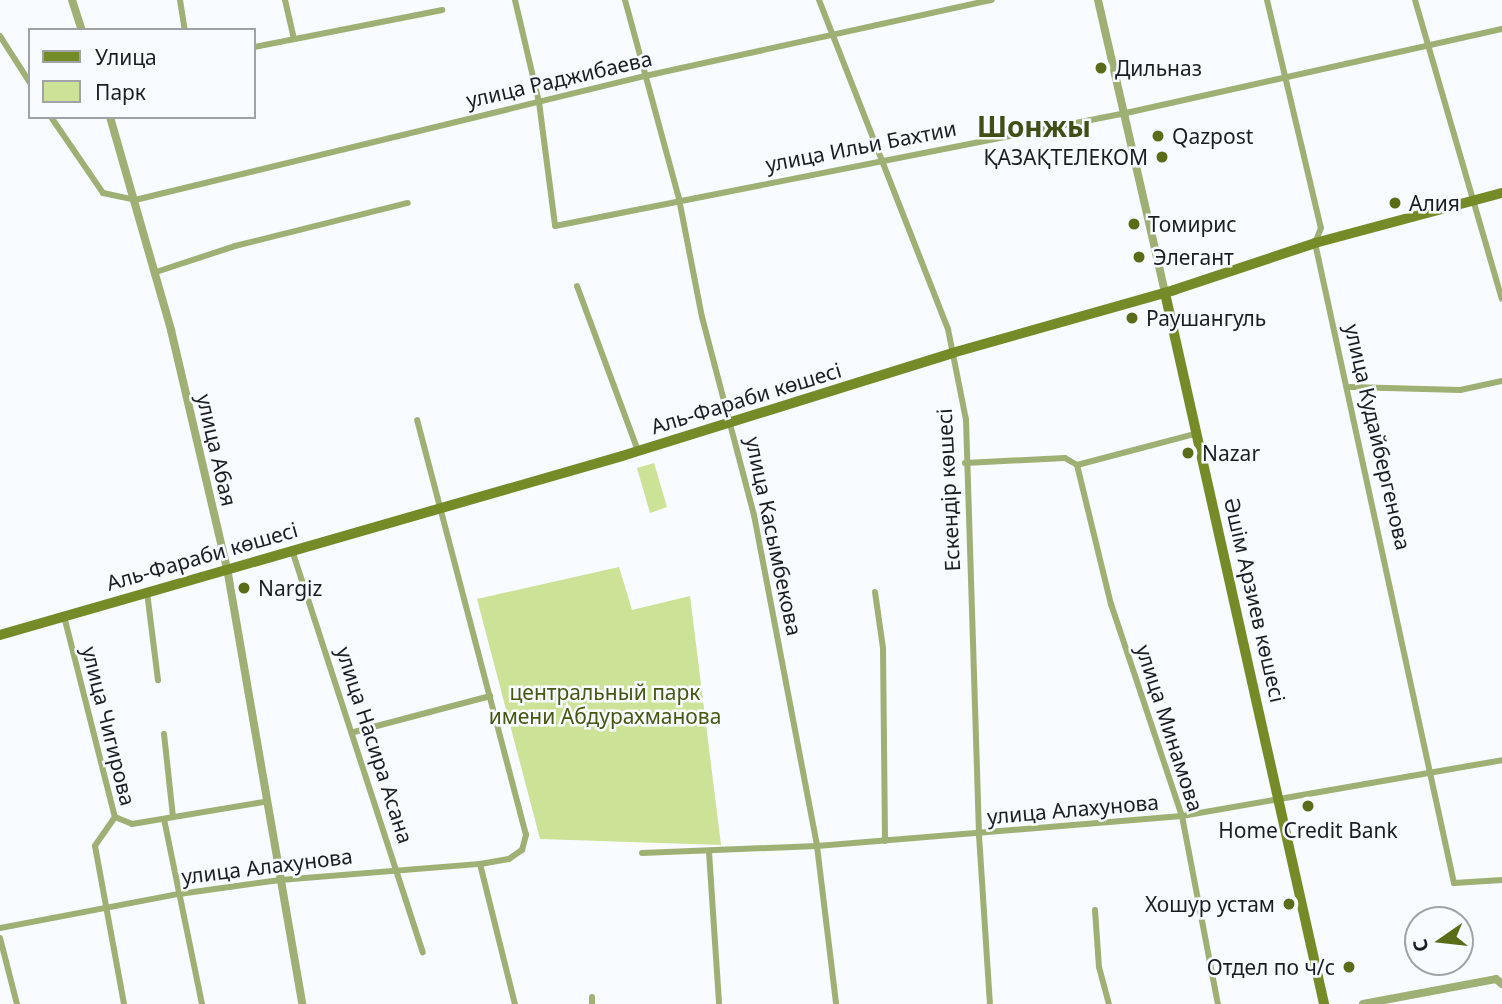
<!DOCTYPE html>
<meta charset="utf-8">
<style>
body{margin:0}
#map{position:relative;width:1502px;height:1004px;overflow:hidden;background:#f8fbff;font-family:"Noto Sans",sans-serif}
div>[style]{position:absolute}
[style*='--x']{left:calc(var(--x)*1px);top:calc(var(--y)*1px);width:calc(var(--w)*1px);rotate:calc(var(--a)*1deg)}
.green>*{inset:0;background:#cce296}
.minor>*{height:6px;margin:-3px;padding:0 3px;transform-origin:3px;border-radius:3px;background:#9fb074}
.tertiary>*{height:8px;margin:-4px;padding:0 4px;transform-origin:4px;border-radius:4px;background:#9fb074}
.secondary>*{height:10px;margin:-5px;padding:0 5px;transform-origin:5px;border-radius:5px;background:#748b27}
.dots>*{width:19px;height:19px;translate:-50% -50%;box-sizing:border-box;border:4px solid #f8fbff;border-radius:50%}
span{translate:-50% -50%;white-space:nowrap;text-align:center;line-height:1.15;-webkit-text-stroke:5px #f8fbff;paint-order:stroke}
.poi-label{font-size:21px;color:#191e25}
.left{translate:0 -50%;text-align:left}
.right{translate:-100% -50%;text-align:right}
.street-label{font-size:21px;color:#191e25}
.park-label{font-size:21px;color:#475610}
.district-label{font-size:28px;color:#414f17;font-weight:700}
.legend{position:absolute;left:28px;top:28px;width:228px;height:91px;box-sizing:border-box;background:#f8fbff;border:2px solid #9fa3a8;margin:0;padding:9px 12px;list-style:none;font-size:21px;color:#191e25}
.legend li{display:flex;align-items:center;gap:14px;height:35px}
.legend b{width:35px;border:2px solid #9fa3a8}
.north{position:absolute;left:1404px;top:906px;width:70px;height:70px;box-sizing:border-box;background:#f8fbff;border:2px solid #9fa3a8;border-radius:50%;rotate:256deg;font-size:19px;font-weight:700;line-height:28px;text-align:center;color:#191e25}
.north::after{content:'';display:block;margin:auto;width:24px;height:32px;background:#596c18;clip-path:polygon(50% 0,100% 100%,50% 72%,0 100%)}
</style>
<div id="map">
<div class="green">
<div style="clip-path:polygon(654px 463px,667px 507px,650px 513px,637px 468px)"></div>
<div style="clip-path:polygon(619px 567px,632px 610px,690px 596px,721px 845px,540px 839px,477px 599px)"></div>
</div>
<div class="minor">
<div style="--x:180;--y:0;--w:30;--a:81"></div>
<div style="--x:285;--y:0;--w:40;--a:77"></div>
<div style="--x:515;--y:0;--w:105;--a:76.8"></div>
<div style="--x:539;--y:102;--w:125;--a:82.6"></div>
<div style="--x:555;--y:226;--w:582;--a:-11.19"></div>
<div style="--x:1126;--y:113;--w:385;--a:-12.6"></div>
<div style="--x:625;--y:0;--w:206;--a:74.8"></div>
<div style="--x:679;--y:199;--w:120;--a:79"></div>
<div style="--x:702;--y:317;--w:205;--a:75.3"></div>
<div style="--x:754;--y:515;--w:337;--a:79.2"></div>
<div style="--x:817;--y:846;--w:159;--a:83.1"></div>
<div style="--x:819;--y:0;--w:353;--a:68.6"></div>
<div style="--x:948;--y:329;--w:93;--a:78.8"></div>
<div style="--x:966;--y:420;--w:415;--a:88.2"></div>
<div style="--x:979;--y:835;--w:169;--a:86.3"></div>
<div style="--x:1267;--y:0;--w:234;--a:76.7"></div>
<div style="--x:1321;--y:228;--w:16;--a:112"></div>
<div style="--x:1315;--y:243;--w:655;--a:77.75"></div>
<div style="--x:1454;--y:883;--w:48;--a:-3.6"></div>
<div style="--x:1415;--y:0;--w:311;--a:73.8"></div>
<div style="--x:0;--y:36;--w:56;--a:57.4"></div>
<div style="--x:254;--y:47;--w:192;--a:-11.1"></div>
<div style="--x:51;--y:117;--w:92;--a:55.6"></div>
<div style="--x:103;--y:193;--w:33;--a:12"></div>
<div style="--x:135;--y:200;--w:525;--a:-13.67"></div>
<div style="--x:645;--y:76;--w:355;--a:-12.4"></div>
<div style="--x:156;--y:272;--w:83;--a:-18.2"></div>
<div style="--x:235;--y:246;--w:178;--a:-14"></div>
<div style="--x:577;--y:286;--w:176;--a:69.7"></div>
<div style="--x:1350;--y:387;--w:110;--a:1.6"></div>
<div style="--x:1460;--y:390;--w:43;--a:-12.1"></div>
<div style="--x:965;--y:463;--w:100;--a:-2.9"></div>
<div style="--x:1065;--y:458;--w:14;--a:30"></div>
<div style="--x:1077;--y:465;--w:125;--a:-14.8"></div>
<div style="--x:1077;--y:465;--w:143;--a:76.3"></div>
<div style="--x:1111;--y:604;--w:224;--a:71.5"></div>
<div style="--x:1182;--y:816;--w:191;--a:79.2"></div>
<div style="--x:292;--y:550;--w:423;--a:72"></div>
<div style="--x:147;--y:592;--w:89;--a:82.9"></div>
<div style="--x:875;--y:592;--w:57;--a:81.9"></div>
<div style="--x:883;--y:648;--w:193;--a:89.4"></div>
<div style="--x:64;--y:616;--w:207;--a:75.8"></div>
<div style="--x:115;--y:817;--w:35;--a:125"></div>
<div style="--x:95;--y:846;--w:161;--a:79.6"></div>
<div style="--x:354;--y:732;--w:141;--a:-14.8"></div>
<div style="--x:164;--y:734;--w:83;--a:83.8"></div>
<div style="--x:115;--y:817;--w:18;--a:22"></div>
<div style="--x:132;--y:824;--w:134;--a:-9.5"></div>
<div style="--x:164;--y:819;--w:189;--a:78.4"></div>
<div style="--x:709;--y:852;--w:152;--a:86.2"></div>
<div style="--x:642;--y:853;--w:175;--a:-2.3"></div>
<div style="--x:817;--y:846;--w:366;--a:-4.7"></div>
<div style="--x:1182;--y:816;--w:325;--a:-9.9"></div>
<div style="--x:480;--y:864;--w:144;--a:76"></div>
<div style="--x:1095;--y:910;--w:57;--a:86"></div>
<div style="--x:1099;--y:967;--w:38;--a:75"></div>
<div style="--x:0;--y:928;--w:182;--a:-10.8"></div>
<div style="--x:179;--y:894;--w:102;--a:-7.9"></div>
<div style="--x:280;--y:880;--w:201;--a:-4.6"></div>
<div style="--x:480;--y:864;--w:29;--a:-10"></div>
<div style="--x:509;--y:859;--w:16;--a:-35"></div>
<div style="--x:522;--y:850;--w:16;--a:-75"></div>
<div style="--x:526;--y:835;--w:429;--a:-104.7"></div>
<div style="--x:0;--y:938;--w:68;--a:75.6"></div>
<div style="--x:592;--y:997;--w:7;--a:90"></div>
</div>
<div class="tertiary">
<div style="--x:72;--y:0;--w:32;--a:72"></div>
<div style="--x:1098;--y:0;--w:301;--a:77.1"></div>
<div style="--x:110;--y:117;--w:222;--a:74"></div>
<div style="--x:171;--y:330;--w:244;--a:76.8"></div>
<div style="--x:227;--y:568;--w:442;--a:80.2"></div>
<div style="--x:1363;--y:1004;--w:135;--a:-10.6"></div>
<div style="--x:1496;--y:979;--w:8;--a:40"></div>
</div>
<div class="secondary">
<div style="--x:1165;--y:293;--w:729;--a:77.39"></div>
<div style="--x:0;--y:635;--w:647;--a:-16.05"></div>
<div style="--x:622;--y:456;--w:346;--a:-17.3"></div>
<div style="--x:952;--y:353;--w:231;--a:-15.8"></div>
<div style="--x:1174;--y:290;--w:149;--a:-18.4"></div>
<div style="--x:1315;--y:243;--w:194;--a:-15"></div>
</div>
<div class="dots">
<div style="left:1101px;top:68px;background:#596c18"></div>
<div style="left:1158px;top:136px;background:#596c18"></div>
<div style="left:1162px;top:157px;background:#596c18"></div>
<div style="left:1395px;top:203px;background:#596c18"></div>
<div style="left:1134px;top:224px;background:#596c18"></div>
<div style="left:1139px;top:257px;background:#596c18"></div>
<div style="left:1132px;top:318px;background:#596c18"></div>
<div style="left:1188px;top:453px;background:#596c18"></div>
<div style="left:244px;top:588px;background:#596c18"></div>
<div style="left:1308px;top:806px;background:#596c18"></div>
<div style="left:1289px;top:904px;background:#596c18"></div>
<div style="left:1349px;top:967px;background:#596c18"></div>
</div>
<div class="poi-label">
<span class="left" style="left:1115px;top:68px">Дильназ</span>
<span class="left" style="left:1172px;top:136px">Qazpost</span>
<span class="right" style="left:1148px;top:157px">ҚАЗАҚТЕЛЕКОМ</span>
<span class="left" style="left:1409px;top:203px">Алия</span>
<span class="left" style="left:1148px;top:224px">Томирис</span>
<span class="left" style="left:1153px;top:257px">Элегант</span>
<span class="left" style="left:1146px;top:318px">Раушангуль</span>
<span class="left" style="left:1202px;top:453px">Nazar</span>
<span class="left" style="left:258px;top:588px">Nargiz</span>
<span style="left:1308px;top:830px">Home Credit Bank</span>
<span class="right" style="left:1275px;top:904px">Хошур устам</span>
<span class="right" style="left:1335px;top:967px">Отдел по ч/с</span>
</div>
<div class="street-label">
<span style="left:559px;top:79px;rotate:-13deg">улица Раджибаева</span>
<span style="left:861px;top:146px;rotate:-11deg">улица Ильи Бахтии</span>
<span style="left:746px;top:398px;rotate:-17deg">Аль-Фараби көшесі</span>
<span style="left:1378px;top:437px;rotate:77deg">улица Кудайбергенова</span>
<span style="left:217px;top:450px;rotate:77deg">улица Абая</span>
<span style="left:948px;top:490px;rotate:-93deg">Ескендір көшесі</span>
<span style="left:774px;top:536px;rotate:78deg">улица Касымбекова</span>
<span style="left:202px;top:556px;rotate:-16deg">Аль-Фараби көшесі</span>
<span style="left:1255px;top:600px;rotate:77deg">Әшім Арзиев көшесі</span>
<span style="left:109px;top:726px;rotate:76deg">улица Чигирова</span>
<span style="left:1170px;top:728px;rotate:72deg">улица Минамова</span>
<span style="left:375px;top:745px;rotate:72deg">улица Насира Асана</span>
<span style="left:1073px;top:809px;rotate:-5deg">улица Алахунова</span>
<span style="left:267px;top:866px;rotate:-7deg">улица Алахунова</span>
</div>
<div class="park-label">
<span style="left:605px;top:704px">центральный парк<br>имени Абдурахманова</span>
</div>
<div class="district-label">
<span style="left:1034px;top:126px">Шонжы</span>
</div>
<ul class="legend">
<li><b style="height:9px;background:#748b27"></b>Улица</li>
<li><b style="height:19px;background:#cce296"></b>Парк</li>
</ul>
<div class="north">С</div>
</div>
